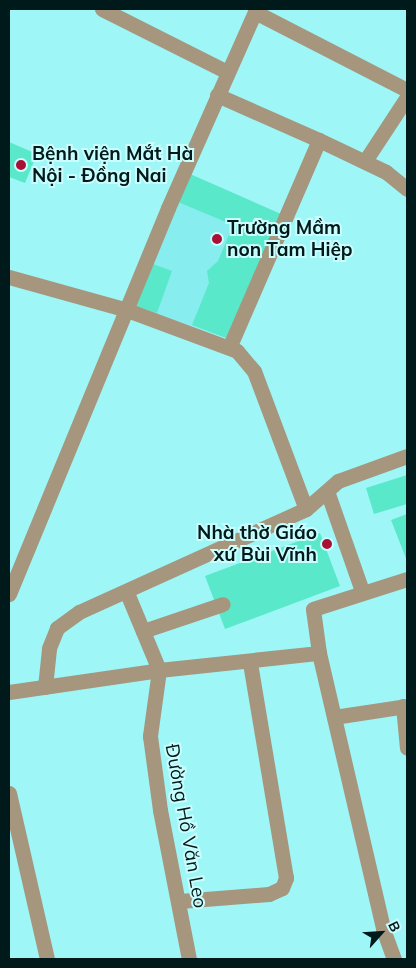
<!DOCTYPE html>
<meta charset="utf-8">
<style>
body{margin:0}
#map{position:relative;width:416px;height:968px;overflow:hidden;background:#9ef6f7;font-family:Mulish,sans-serif}
div>[style]{position:absolute}
[style*='--x']{left:calc(var(--x)*1px);top:calc(var(--y)*1px);width:calc(var(--w)*1px);rotate:calc(var(--a)*1deg)}
.built>*{inset:0;background:#87edee}
.building>*{inset:0;background:#59e9ca}
.minor>*{height:15px;margin:-7.5px;padding:0 7.5px;transform-origin:7.5px;border-radius:7.5px;background:#a6967e}
.dots>*{width:14px;height:14px;translate:-50% -50%;box-sizing:border-box;border:2px solid #cafdfd;border-radius:50%}
span{translate:-50% -50%;white-space:nowrap;text-align:center;line-height:1.15;-webkit-text-stroke:4px #cafdfd;paint-order:stroke}
.poi-label{font-size:19px;color:#001a1b;font-weight:700}
.left{translate:0 -50%;text-align:left}
.right{translate:-100% -50%;text-align:right}
.street-label{font-size:19px;color:#001a1b}
.frame{position:absolute;inset:0;border:10px solid #001a1b;pointer-events:none}
.north{position:absolute;left:356px;top:908px;width:50px;height:50px;-webkit-text-stroke:4px #cafdfd;paint-order:stroke;rotate:64deg;font-size:14px;font-weight:700;line-height:20px;text-align:center;color:#001a1b}
.north::after{content:'';display:block;margin:auto;width:18px;height:22px;background:#001a1b;clip-path:polygon(50% 0,100% 100%,50% 72%,0 100%)}
</style>
<div id="map">
<div class="built">
<div style="clip-path:polygon(190px 174px,281px 214px,226px 338px,136px 306px)"></div>
</div>
<div class="building">
<div style="clip-path:polygon(9px 142px,37px 154px,25px 183px,9px 177px)"></div>
<div style="clip-path:polygon(190px 174px,281px 214px,226px 338px,192px 325px,209px 283px,207px 271px,218px 261px,233px 225px,178px 202px)"></div>
<div style="clip-path:polygon(153px 264px,172px 271px,157px 313px,136px 306px)"></div>
<div style="clip-path:polygon(407px 475px,407px 504px,374px 514px,366px 488px)"></div>
<div style="clip-path:polygon(407px 514px,407px 561px,391px 520px)"></div>
<div style="clip-path:polygon(320px 533px,340px 586px,225px 629px,205px 576px)"></div>
</div>
<div class="minor">
<div style="--x:102;--y:9;--w:140;--a:26.7"></div>
<div style="--x:255;--y:12;--w:171;--a:27.2"></div>
<div style="--x:217;--y:95;--w:111;--a:23.8"></div>
<div style="--x:319;--y:140;--w:224;--a:113.4"></div>
<div style="--x:319;--y:140;--w:74;--a:25.5"></div>
<div style="--x:386;--y:172;--w:27;--a:39"></div>
<div style="--x:365;--y:161;--w:77;--a:-56.7"></div>
<div style="--x:9;--y:277;--w:123;--a:15.6"></div>
<div style="--x:127;--y:310;--w:117;--a:20.4"></div>
<div style="--x:237;--y:351;--w:26;--a:50"></div>
<div style="--x:254;--y:371;--w:147;--a:69.4"></div>
<div style="--x:327;--y:491;--w:106;--a:70.7"></div>
<div style="--x:127;--y:593;--w:83;--a:67.4"></div>
<div style="--x:9;--y:594;--w:417;--a:-67.6"></div>
<div style="--x:168;--y:208;--w:218;--a:-66.1"></div>
<div style="--x:143;--y:631;--w:84;--a:-18.6"></div>
<div style="--x:319;--y:653;--w:283;--a:76.9"></div>
<div style="--x:383;--y:929;--w:32;--a:70"></div>
<div style="--x:159;--y:670;--w:67;--a:97.8"></div>
<div style="--x:150;--y:736;--w:75;--a:82.3"></div>
<div style="--x:160;--y:810;--w:152;--a:79"></div>
<div style="--x:45;--y:687;--w:39;--a:-84"></div>
<div style="--x:49;--y:648;--w:22;--a:-68"></div>
<div style="--x:57;--y:628;--w:27;--a:-36"></div>
<div style="--x:79;--y:612;--w:249;--a:-24.4"></div>
<div style="--x:306;--y:509;--w:43;--a:-41.2"></div>
<div style="--x:338;--y:481;--w:73;--a:-19.9"></div>
<div style="--x:9;--y:692;--w:152;--a:-8.3"></div>
<div style="--x:159;--y:670;--w:161;--a:-6.1"></div>
<div style="--x:319;--y:653;--w:44;--a:-97.8"></div>
<div style="--x:313;--y:609;--w:99;--a:-17.7"></div>
<div style="--x:403;--y:706;--w:42;--a:84.6"></div>
<div style="--x:334;--y:717;--w:74;--a:-8.6"></div>
<div style="--x:9;--y:793;--w:170;--a:77.1"></div>
<div style="--x:180;--y:901;--w:89;--a:-4.5"></div>
<div style="--x:269;--y:894;--w:14;--a:-25"></div>
<div style="--x:282;--y:888;--w:11;--a:-68"></div>
<div style="--x:286;--y:878;--w:219;--a:-99.5"></div>
</div>
<div class="dots">
<div style="left:21px;top:165px;background:#a81036"></div>
<div style="left:217px;top:239px;background:#a81036"></div>
<div style="left:327px;top:544px;background:#a81036"></div>
</div>
<div class="poi-label">
<span class="left" style="left:32px;top:165px">Bệnh viện Mắt Hà<br>Nội - Đồng Nai</span>
<span class="left" style="left:227px;top:239px">Trường Mầm<br>non Tam Hiệp</span>
<span class="right" style="left:317px;top:544px">Nhà thờ Giáo<br>xứ Bùi Vĩnh</span>
</div>
<div class="street-label">
<span style="left:186px;top:826px;rotate:80deg">Đường Hồ Văn Leo</span>
</div>
<div class="frame"></div>
<div class="north">B</div>
</div>
